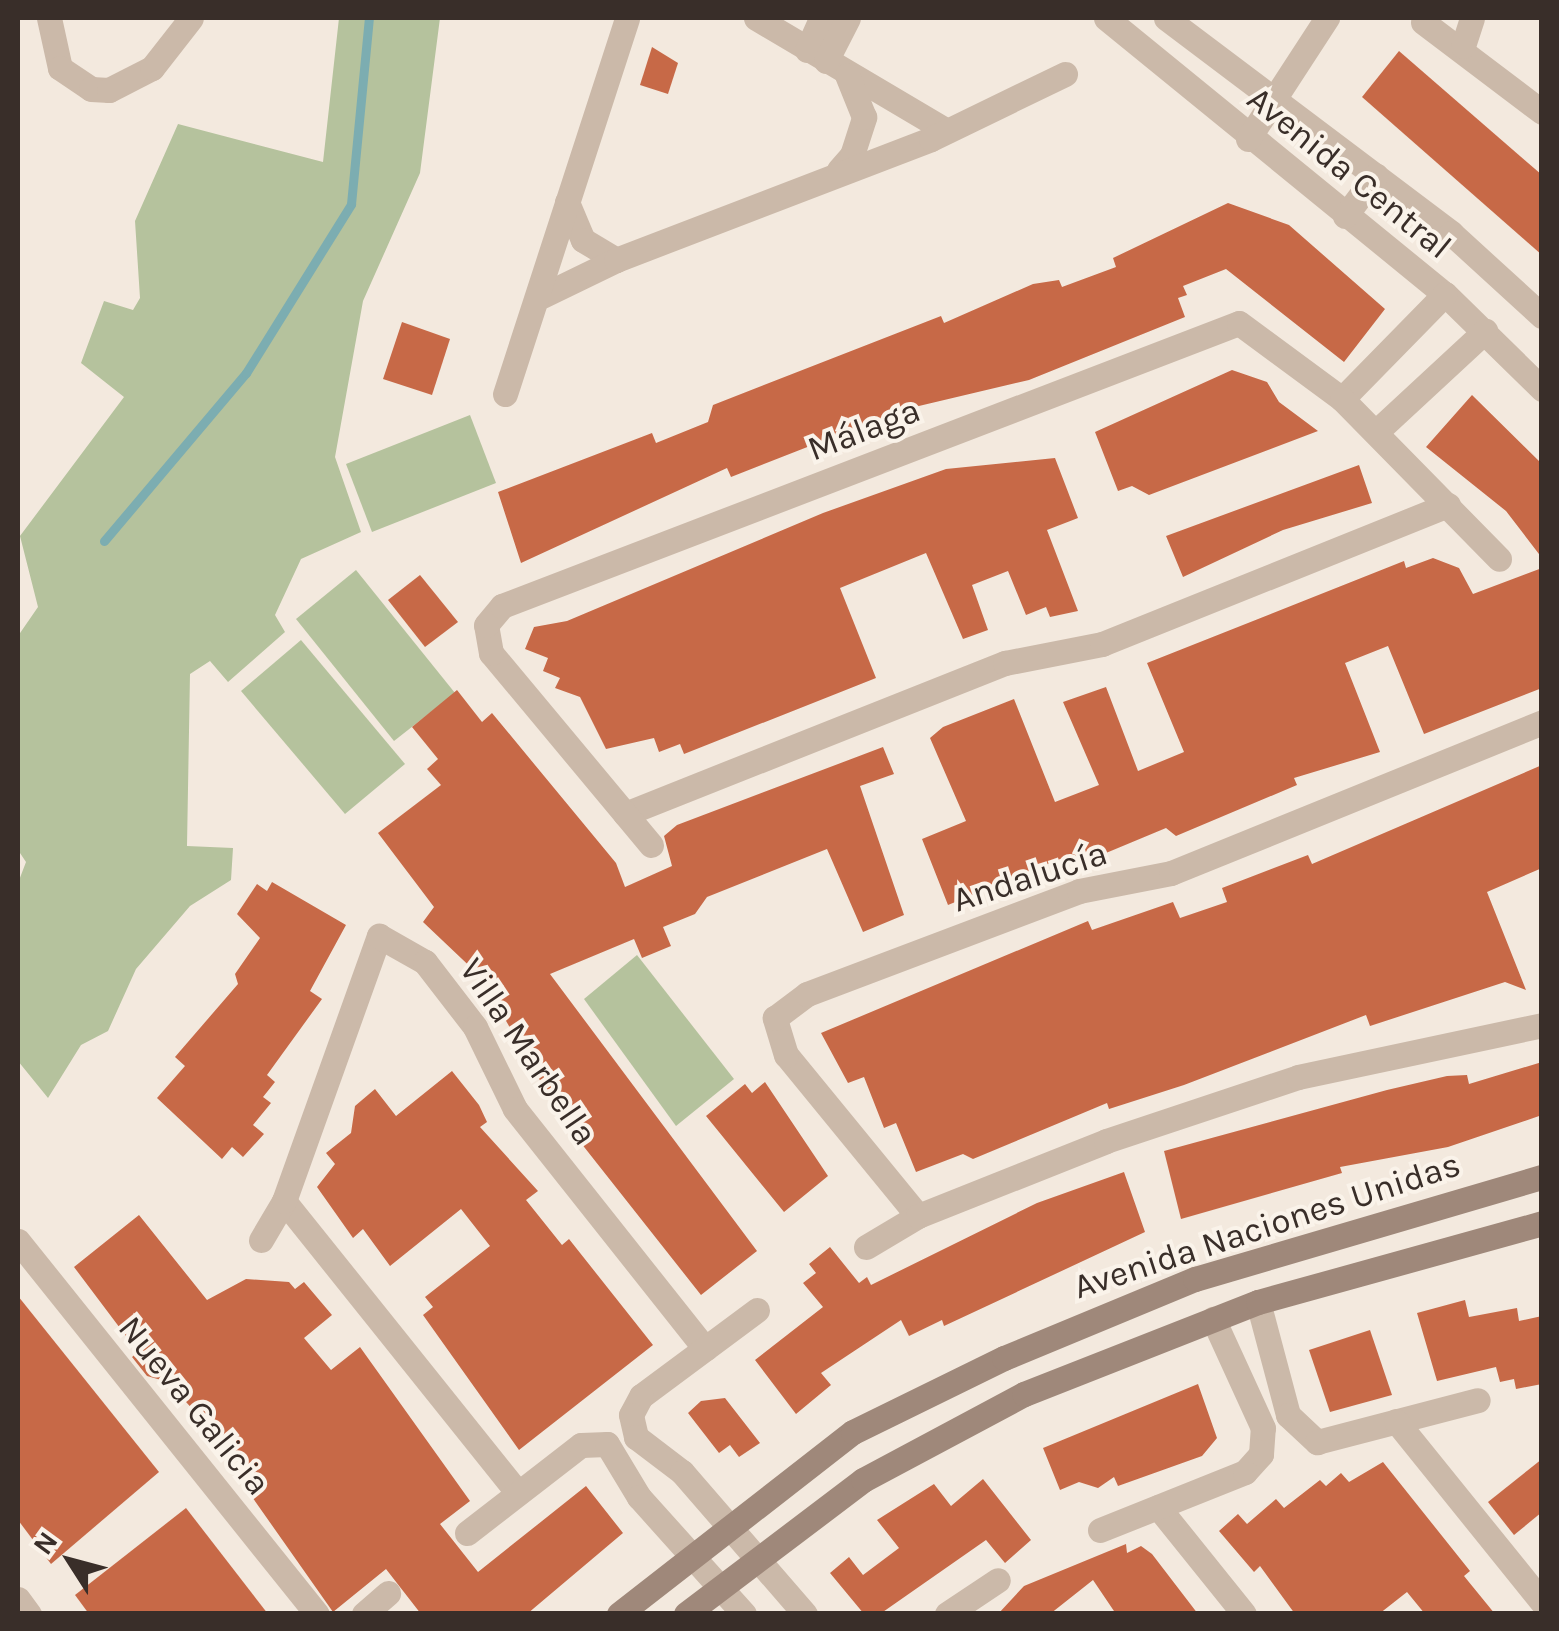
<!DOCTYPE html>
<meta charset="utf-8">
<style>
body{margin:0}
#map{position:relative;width:1559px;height:1631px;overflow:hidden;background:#f3e9de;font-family:Karla,sans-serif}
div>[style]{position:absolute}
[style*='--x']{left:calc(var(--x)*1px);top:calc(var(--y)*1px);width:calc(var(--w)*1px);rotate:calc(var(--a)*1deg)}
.green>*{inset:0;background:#b5c29d}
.stream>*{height:9px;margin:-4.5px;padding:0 4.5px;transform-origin:4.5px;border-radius:4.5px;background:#7cadb1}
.building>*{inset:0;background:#c76947}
.street>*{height:25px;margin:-12.5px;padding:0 12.5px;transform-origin:12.5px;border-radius:12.5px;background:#cbb9a9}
.secondary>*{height:25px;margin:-12.5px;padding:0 12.5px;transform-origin:12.5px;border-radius:12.5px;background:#9f887a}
span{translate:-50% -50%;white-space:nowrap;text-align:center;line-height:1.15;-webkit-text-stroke:8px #faf3ea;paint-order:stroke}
.street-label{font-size:35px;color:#392e29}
.frame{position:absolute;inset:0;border:20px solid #392e29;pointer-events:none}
.north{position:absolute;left:20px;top:1511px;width:100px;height:100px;-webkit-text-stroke:8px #faf3ea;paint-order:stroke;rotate:306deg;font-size:28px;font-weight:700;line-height:40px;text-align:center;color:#392e29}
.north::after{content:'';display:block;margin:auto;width:35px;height:45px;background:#392e29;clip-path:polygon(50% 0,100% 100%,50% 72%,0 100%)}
</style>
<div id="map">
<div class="green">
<div style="clip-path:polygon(339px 18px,440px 18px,420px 173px,363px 301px,335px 457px,361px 532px,301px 559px,275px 615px,285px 632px,228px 682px,210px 661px,190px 674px,187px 846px,233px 848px,231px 880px,190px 906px,136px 969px,108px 1031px,81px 1045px,48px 1098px,18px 1061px,18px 883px,26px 862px,18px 850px,18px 636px,38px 607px,20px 536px,124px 397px,81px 363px,104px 301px,133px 310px,140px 298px,135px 221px,178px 124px,323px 162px)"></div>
<div style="clip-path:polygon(470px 415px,496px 483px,372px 532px,346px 464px)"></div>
<div style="clip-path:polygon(356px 570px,455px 693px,394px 741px,296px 619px)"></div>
<div style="clip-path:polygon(301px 640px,405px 764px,345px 814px,241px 691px)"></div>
<div style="clip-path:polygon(637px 955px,734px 1079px,676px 1126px,584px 999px)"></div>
</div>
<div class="stream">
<div style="--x:104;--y:541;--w:220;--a:-49.8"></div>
<div style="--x:246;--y:373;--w:199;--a:-58.1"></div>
<div style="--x:351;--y:204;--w:187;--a:-84.5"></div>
</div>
<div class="building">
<div style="clip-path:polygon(652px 47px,678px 63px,668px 94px,640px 85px)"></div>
<div style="clip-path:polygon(1399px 51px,1542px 175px,1542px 255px,1362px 97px)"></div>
<div style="clip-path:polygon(1228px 203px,1289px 225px,1385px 309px,1344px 362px,1226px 269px,1183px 286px,1187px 295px,1178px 298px,1185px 317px,1029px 380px,902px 410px,731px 477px,727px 468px,521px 563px,498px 492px,652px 433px,656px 443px,708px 422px,713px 405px,941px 316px,944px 323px,1033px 284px,1059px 280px,1062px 287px,1116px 267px,1113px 258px)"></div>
<div style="clip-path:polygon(402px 322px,450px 339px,432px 395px,383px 379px)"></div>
<div style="clip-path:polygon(1232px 370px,1267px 382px,1279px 402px,1318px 431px,1149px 495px,1132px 486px,1118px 491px,1095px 432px)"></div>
<div style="clip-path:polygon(1472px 395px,1542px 464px,1542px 558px,1506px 511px,1426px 447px)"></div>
<div style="clip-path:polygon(1055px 458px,1078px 518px,1047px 530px,1078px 611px,1050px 617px,1046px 607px,1026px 615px,1008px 571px,972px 585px,988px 630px,963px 639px,926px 553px,840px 588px,876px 678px,684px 754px,680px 744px,659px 752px,654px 738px,606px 749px,580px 697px,555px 688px,560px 678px,543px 671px,548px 658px,525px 649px,534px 627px,567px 621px,823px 513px,946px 469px)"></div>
<div style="clip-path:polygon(1359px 465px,1372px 503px,1283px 530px,1183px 577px,1166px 536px)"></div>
<div style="clip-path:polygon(1433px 558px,1459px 568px,1473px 594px,1542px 568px,1542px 688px,1424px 734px,1388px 646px,1345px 663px,1380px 752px,1294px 778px,1297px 785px,1176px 836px,1166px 828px,1106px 853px,1060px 859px,948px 905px,922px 839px,966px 821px,930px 738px,943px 727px,1014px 699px,1055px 802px,1099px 785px,1063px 702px,1106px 687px,1138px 771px,1184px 752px,1147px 663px,1404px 561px,1406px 568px)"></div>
<div style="clip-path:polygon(420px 575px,458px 622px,425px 647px,388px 600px)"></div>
<div style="clip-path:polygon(457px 690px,482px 722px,492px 713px,616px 863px,625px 887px,672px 866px,664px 836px,677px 825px,883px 747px,894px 774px,860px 786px,904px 915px,863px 932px,827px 849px,707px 897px,695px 914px,663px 927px,671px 946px,642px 958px,634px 939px,550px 974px,757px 1251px,701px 1295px,562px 1119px,481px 977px,423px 922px,434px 907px,378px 833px,441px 785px,427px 769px,438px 759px,412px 727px)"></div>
<div style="clip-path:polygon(1542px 765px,1542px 868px,1487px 892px,1526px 990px,1505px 982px,1370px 1026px,1366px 1015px,1184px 1085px,1109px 1109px,1107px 1103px,973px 1159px,963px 1154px,916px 1172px,896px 1123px,884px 1128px,864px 1077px,848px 1083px,821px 1033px,1088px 921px,1092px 930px,1173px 902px,1180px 918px,1227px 902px,1222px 888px,1308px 855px,1312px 864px)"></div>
<div style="clip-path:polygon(272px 882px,346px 925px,310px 991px,322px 999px,267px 1075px,275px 1082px,263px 1097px,271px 1103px,253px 1125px,264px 1134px,243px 1157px,232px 1147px,222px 1159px,157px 1098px,185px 1066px,175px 1057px,238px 984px,235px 974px,260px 938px,237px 914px,257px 884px,267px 891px)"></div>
<div style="clip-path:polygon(1542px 1062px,1542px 1115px,1448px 1147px,1340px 1167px,1342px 1173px,1181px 1219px,1164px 1151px,1387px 1090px,1447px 1076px,1467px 1075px,1469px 1084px)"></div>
<div style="clip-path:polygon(452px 1071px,479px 1105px,487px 1122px,480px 1127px,538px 1191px,526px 1200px,562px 1245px,569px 1239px,653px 1345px,519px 1450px,423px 1315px,433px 1307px,425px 1297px,490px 1246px,461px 1209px,390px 1266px,363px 1229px,353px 1238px,317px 1187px,335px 1164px,326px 1153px,351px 1133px,355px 1106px,375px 1089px,396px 1116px)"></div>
<div style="clip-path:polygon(765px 1082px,828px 1176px,784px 1212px,706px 1116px,745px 1084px,752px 1093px)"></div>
<div style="clip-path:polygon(1124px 1172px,1145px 1232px,944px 1326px,942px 1320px,909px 1336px,901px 1320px,821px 1373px,831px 1385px,796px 1414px,755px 1360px,823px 1307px,803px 1283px,816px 1273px,809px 1264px,830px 1247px,859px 1283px,867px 1277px,871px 1285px,1037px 1203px)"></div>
<div style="clip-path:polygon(139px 1215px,207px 1300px,246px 1279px,289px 1282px,295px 1289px,304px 1282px,332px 1315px,304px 1338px,331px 1370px,360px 1347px,470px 1501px,440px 1524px,478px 1572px,586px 1486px,623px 1533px,527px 1614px,421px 1614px,386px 1569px,333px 1612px,238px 1477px,242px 1464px,168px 1382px,147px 1376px,132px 1357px,138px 1352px,74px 1267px)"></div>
<div style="clip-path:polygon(18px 1296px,159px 1472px,51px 1564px,18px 1520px)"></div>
<div style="clip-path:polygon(1465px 1300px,1469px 1317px,1517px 1308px,1519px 1321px,1542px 1316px,1542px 1384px,1516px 1389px,1514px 1379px,1500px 1382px,1496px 1367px,1437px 1381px,1417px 1313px)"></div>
<div style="clip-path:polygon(1370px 1330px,1392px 1395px,1330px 1412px,1309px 1350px)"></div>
<div style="clip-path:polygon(1198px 1384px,1217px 1438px,1202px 1456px,1118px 1486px,1114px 1477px,1098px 1488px,1079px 1482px,1060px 1490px,1043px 1448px)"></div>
<div style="clip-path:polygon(725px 1398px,760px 1443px,739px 1457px,730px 1445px,719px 1453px,688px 1413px,701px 1401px)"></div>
<div style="clip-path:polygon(1542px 1459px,1542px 1512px,1514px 1535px,1488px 1502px)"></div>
<div style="clip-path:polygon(1383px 1462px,1470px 1571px,1464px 1576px,1495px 1614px,1425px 1614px,1407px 1592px,1379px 1614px,1295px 1614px,1260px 1566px,1254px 1572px,1219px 1531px,1238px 1514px,1247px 1524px,1276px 1499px,1284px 1508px,1320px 1480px,1326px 1486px,1341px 1473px,1349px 1482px)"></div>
<div style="clip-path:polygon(983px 1479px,1031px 1540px,1005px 1563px,986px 1540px,880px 1614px,864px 1614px,830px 1573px,849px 1557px,863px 1575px,899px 1548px,877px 1520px,934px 1484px,951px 1506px)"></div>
<div style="clip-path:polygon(186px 1508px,268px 1614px,89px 1614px,75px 1595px)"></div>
<div style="clip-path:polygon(1126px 1544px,1127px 1553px,1141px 1546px,1152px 1554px,1198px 1614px,1116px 1614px,1093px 1580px,1050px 1614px,998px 1614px,1024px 1586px)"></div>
</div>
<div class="street">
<div style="--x:49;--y:18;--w:51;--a:77.6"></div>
<div style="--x:60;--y:68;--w:37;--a:34"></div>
<div style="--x:91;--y:89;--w:18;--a:3"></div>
<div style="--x:109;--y:90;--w:48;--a:-27.1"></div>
<div style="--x:152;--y:68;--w:63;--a:-52"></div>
<div style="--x:756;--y:18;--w:216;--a:30.6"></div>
<div style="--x:1106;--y:18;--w:437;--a:39.2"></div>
<div style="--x:1445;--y:294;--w:136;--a:44.4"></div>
<div style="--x:1166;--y:18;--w:357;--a:37"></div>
<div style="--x:1451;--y:233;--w:123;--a:42.4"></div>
<div style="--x:1423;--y:22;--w:149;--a:37.1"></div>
<div style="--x:1463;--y:46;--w:29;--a:-72"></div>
<div style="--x:807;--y:50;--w:35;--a:-66"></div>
<div style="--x:826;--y:61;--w:48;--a:-62.9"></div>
<div style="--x:1248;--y:139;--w:145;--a:-56.9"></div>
<div style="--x:839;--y:170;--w:20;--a:-49"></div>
<div style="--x:852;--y:155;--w:40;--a:-72"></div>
<div style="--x:864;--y:117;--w:45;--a:-112"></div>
<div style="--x:567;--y:202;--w:41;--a:67.2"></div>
<div style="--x:583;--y:240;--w:39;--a:31"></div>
<div style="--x:1345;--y:216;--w:51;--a:-52.9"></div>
<div style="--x:542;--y:296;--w:82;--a:-25.9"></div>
<div style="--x:616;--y:260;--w:337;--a:-21"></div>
<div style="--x:931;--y:139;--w:149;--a:-25.9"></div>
<div style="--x:505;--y:394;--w:395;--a:-72"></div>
<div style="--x:1342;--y:399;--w:147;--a:-45.6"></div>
<div style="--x:1376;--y:432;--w:149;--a:-42.8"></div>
<div style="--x:625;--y:814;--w:409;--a:-21.7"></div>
<div style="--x:1005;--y:663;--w:99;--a:-11.1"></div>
<div style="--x:1102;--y:644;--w:373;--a:-21.9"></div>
<div style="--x:651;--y:845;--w:250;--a:-129.8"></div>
<div style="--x:491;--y:653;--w:28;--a:-100"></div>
<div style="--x:486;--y:625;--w:25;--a:-50"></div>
<div style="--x:502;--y:606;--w:789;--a:-21.01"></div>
<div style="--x:1239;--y:323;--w:128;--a:36.4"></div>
<div style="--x:1342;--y:399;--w:224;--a:45.5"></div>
<div style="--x:284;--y:1201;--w:374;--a:51.3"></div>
<div style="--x:918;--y:1216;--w:208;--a:-129.3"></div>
<div style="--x:786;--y:1055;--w:39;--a:-107"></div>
<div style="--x:775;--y:1018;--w:40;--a:-37"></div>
<div style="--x:807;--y:994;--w:291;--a:-20.7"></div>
<div style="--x:1079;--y:891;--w:94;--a:-11.1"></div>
<div style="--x:1171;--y:873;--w:401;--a:-22.1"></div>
<div style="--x:261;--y:1240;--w:45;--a:-59.5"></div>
<div style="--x:284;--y:1201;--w:282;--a:-70.3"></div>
<div style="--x:379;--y:936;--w:53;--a:29.5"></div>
<div style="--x:425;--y:962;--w:82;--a:52.4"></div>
<div style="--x:475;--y:1027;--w:91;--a:64"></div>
<div style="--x:515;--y:1109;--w:306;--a:51.6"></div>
<div style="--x:18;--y:1241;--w:478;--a:51.3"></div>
<div style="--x:866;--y:1247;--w:61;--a:-30.8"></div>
<div style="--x:918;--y:1216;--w:202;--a:-21.7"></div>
<div style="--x:1106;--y:1141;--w:202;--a:-18.4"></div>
<div style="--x:1298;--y:1077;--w:249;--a:-12"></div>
<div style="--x:1258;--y:1302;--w:117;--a:75.1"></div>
<div style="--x:1288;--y:1415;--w:40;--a:43"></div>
<div style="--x:1317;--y:1442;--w:166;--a:-14.6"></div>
<div style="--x:757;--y:1310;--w:144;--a:143.4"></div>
<div style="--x:641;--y:1396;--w:21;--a:118"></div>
<div style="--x:631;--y:1415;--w:23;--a:77"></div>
<div style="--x:636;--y:1437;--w:58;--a:37.3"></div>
<div style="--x:682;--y:1472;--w:188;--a:49.1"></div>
<div style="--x:1396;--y:1421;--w:233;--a:51.1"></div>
<div style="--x:1158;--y:1507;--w:137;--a:51.2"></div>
<div style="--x:1100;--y:1530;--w:156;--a:-21.8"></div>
<div style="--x:1245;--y:1472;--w:24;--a:-48"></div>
<div style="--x:1261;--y:1454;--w:26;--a:-86"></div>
<div style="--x:1263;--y:1428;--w:120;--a:-114.6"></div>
<div style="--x:467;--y:1533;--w:144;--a:-37.7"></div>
<div style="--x:581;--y:1445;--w:26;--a:-2"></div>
<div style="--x:607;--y:1444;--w:62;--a:58.9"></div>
<div style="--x:639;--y:1497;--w:157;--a:48.1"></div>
<div style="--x:18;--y:1599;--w:19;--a:54"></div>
<div style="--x:364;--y:1614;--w:32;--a:-41"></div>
<div style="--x:947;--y:1614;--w:61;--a:-33.7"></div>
</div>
<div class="secondary">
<div style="--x:619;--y:1614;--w:296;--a:-37.9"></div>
<div style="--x:853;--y:1432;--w:168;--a:-26.1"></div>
<div style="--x:1004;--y:1358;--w:207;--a:-22.5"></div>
<div style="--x:1195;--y:1279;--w:362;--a:-16.4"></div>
<div style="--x:686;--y:1614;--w:222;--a:-37.1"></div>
<div style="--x:863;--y:1480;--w:183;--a:-28.1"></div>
<div style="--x:1024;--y:1394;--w:251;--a:-21.5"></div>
<div style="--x:1258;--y:1302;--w:295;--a:-15.5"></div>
</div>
<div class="street-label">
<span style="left:1349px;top:173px;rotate:39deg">Avenida Central</span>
<span style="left:864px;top:430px;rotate:-21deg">Málaga</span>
<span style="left:1030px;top:877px;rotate:-18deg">Andalucía</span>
<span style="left:528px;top:1052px;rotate:56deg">Villa Marbella</span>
<span style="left:1267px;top:1226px;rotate:-18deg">Avenida Naciones Unidas</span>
<span style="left:194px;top:1406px;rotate:51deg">Nueva Galicia</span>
</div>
<div class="frame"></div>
<div class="north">N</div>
</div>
